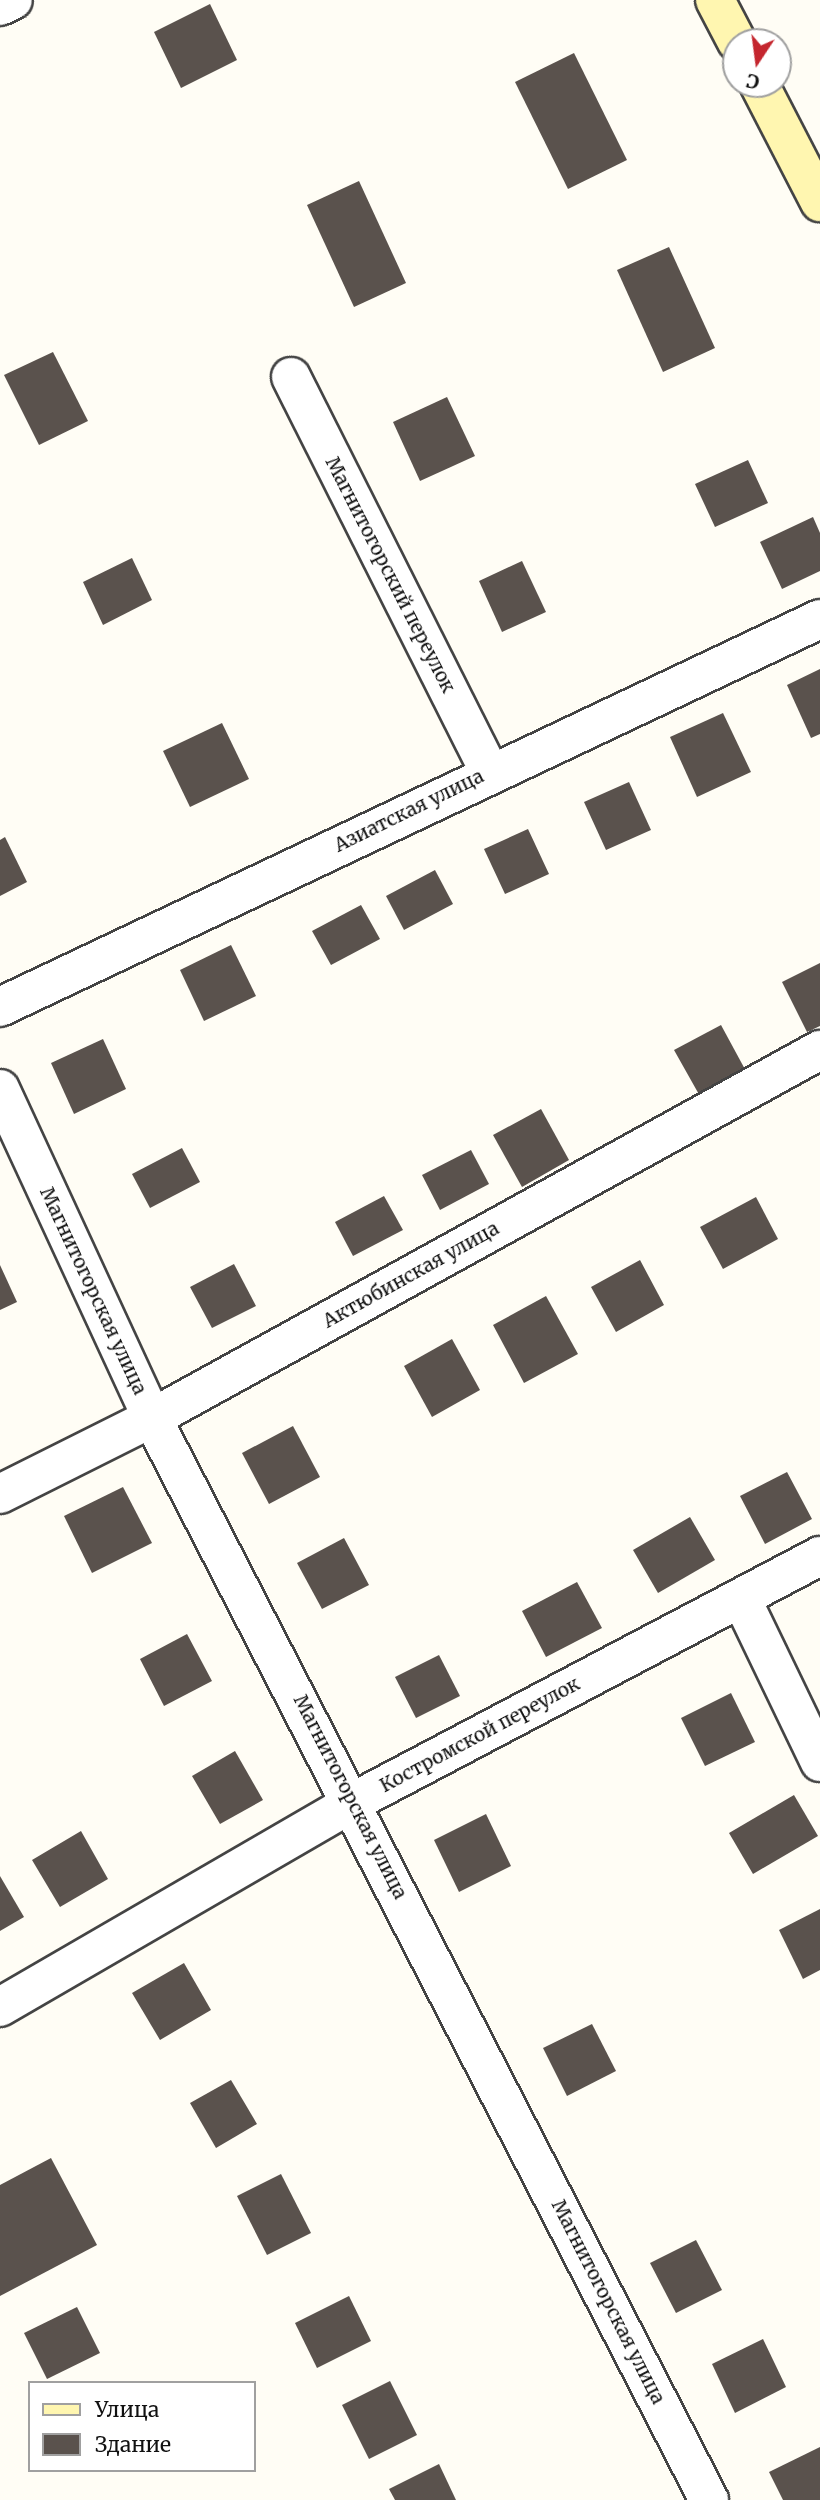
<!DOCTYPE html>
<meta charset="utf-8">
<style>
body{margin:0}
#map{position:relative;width:820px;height:2500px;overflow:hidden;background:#fffdf5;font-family:Merriweather,serif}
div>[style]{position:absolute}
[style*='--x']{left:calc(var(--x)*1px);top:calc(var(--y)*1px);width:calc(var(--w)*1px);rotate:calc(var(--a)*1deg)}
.building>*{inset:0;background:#5a524d}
.roads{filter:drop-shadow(2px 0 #444) drop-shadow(-2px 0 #444) drop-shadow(0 2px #444) drop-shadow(0 -2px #444)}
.street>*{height:38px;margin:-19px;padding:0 19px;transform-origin:19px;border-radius:19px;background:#fff}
.secondary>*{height:38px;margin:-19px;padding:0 19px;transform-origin:19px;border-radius:19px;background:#fff6b0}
span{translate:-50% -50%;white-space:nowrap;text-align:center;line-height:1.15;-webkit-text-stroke:7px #fff;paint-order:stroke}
.street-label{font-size:19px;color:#111}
.legend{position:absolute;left:28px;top:2381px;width:228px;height:91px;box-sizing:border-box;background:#fff;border:2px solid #a0a0a0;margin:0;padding:9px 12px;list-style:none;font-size:21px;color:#111}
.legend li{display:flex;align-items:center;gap:14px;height:35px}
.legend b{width:35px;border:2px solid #a0a0a0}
.north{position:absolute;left:722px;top:28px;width:70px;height:70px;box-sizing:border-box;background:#fff;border:2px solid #a0a0a0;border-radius:50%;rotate:193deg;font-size:19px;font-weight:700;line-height:28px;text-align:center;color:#111}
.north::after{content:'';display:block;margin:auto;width:24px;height:32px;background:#c4262e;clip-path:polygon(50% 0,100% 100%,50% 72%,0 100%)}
</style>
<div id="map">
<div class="building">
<div style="clip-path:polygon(210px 4px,237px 60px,181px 88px,154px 32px)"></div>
<div style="clip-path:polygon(574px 53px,627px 160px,568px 189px,515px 82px)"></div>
<div style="clip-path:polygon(359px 181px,406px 283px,354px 307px,307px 205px)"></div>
<div style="clip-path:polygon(669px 247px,715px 348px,663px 372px,617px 270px)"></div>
<div style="clip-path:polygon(53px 352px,88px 421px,39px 445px,4px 375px)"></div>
<div style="clip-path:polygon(447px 397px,475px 456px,420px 481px,393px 422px)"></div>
<div style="clip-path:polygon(748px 460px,768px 503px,715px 527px,695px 484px)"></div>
<div style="clip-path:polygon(813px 517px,820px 533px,820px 571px,782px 589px,760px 542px)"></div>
<div style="clip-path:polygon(132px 558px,152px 600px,103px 625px,83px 582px)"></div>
<div style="clip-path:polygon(522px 561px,546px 612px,502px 632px,479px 581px)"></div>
<div style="clip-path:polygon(820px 669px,820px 734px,811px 738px,787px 685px)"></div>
<div style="clip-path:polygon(723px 713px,751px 772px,697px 797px,670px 737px)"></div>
<div style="clip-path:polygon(222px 723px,249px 779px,190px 807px,163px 751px)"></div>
<div style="clip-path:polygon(629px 782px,651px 830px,606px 850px,584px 802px)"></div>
<div style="clip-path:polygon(528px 829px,549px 874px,505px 894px,484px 849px)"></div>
<div style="clip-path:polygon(5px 837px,27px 882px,0 896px,0 840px)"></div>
<div style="clip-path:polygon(435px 870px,453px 904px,404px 930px,386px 896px)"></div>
<div style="clip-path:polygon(361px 905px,380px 939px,331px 965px,312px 931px)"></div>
<div style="clip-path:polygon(231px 945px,256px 996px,204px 1021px,180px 970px)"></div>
<div style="clip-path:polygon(820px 963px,820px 1026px,807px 1032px,782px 982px)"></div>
<div style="clip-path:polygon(721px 1025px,747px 1073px,701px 1098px,674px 1050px)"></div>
<div style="clip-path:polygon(103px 1039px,126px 1089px,74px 1114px,51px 1063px)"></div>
<div style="clip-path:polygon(541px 1109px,569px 1160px,522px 1187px,493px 1135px)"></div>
<div style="clip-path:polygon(182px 1148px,200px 1182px,150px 1208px,132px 1174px)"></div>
<div style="clip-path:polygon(471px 1150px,489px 1184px,440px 1210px,422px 1175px)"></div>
<div style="clip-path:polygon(384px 1196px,403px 1230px,353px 1256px,335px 1222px)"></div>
<div style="clip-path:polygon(756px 1197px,778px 1239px,723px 1269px,700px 1227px)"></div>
<div style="clip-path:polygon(640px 1260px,664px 1305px,616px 1332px,591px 1287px)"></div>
<div style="clip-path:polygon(234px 1264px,256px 1306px,212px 1328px,190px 1287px)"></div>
<div style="clip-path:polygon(0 1265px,17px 1302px,0 1310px)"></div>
<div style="clip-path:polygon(546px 1296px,578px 1354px,524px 1383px,493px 1325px)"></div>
<div style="clip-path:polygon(452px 1339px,480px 1390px,432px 1417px,404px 1366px)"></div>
<div style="clip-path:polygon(293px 1426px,320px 1477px,269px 1504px,242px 1453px)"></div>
<div style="clip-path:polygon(787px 1472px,812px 1519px,765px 1544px,740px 1496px)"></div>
<div style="clip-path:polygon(123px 1487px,152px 1543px,92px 1573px,64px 1516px)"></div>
<div style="clip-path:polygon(690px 1517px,715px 1560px,658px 1593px,633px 1550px)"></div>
<div style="clip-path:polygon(344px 1538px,369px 1585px,322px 1609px,297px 1563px)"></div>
<div style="clip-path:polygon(577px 1582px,602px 1628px,546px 1657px,522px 1611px)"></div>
<div style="clip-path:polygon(187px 1634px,212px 1681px,164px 1706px,140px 1659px)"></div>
<div style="clip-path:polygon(439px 1655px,460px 1696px,416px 1718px,395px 1677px)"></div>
<div style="clip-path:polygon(731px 1693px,755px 1742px,705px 1766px,681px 1718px)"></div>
<div style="clip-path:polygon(235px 1751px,263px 1800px,220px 1824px,192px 1776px)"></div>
<div style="clip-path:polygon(794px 1795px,818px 1836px,753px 1874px,729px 1833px)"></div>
<div style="clip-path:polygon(486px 1814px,511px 1866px,459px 1892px,434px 1840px)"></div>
<div style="clip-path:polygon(81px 1831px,108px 1879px,60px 1907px,32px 1860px)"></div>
<div style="clip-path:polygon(0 1876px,24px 1917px,0 1931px)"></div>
<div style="clip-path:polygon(820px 1909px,820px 1970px,803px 1979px,779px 1930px)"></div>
<div style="clip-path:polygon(184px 1963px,211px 2010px,160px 2040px,132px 1993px)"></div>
<div style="clip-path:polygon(592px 2024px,616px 2071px,567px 2096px,543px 2048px)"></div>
<div style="clip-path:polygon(231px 2080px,257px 2124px,216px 2148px,190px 2103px)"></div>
<div style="clip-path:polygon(51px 2158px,97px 2245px,0 2296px,0 2185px)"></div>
<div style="clip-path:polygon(281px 2174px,311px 2233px,267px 2255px,237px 2196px)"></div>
<div style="clip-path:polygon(696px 2240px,722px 2290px,676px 2313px,650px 2263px)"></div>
<div style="clip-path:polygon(349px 2296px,371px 2341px,317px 2368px,295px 2323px)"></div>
<div style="clip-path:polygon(77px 2307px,100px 2353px,47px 2379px,24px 2333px)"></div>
<div style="clip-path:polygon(763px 2339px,786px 2387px,735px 2413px,712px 2364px)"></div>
<div style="clip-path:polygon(390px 2381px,417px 2435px,369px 2459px,342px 2405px)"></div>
<div style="clip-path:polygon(820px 2447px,820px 2500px,783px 2500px,769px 2472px)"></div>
<div style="clip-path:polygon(439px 2464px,456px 2500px,395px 2500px,389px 2489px)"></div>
</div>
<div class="roads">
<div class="street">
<div style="--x:0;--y:6;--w:14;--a:-25"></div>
<div style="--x:291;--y:377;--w:442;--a:63.3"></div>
<div style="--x:0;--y:1007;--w:907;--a:-25.32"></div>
<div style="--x:0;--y:1089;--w:362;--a:65.2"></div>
<div style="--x:152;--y:1418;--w:1217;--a:62.76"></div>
<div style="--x:0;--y:1494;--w:170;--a:-26.6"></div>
<div style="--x:152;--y:1418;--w:763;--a:-28.85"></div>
<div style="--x:741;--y:1598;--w:182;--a:64.3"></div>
<div style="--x:0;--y:2007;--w:408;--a:-30.1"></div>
<div style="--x:353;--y:1802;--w:528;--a:-27.78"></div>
</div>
<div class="secondary">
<div style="--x:715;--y:0;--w:47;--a:62.4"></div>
<div style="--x:759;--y:84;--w:133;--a:62.7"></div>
</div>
</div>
<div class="street-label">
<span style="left:390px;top:575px;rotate:63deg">Магнитогорский переулок</span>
<span style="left:409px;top:811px;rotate:-26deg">Азиатская улица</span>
<span style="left:411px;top:1275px;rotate:-29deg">Актюбинская улица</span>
<span style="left:93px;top:1291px;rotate:65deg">Магнитогорская улица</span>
<span style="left:480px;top:1735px;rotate:-28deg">Костромской переулок</span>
<span style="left:350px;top:1797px;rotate:63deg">Магнитогорская улица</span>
<span style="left:608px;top:2302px;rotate:63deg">Магнитогорская улица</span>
</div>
<ul class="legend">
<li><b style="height:9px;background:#fff6b0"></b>Улица</li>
<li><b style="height:19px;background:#5a524d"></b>Здание</li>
</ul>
<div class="north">С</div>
</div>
